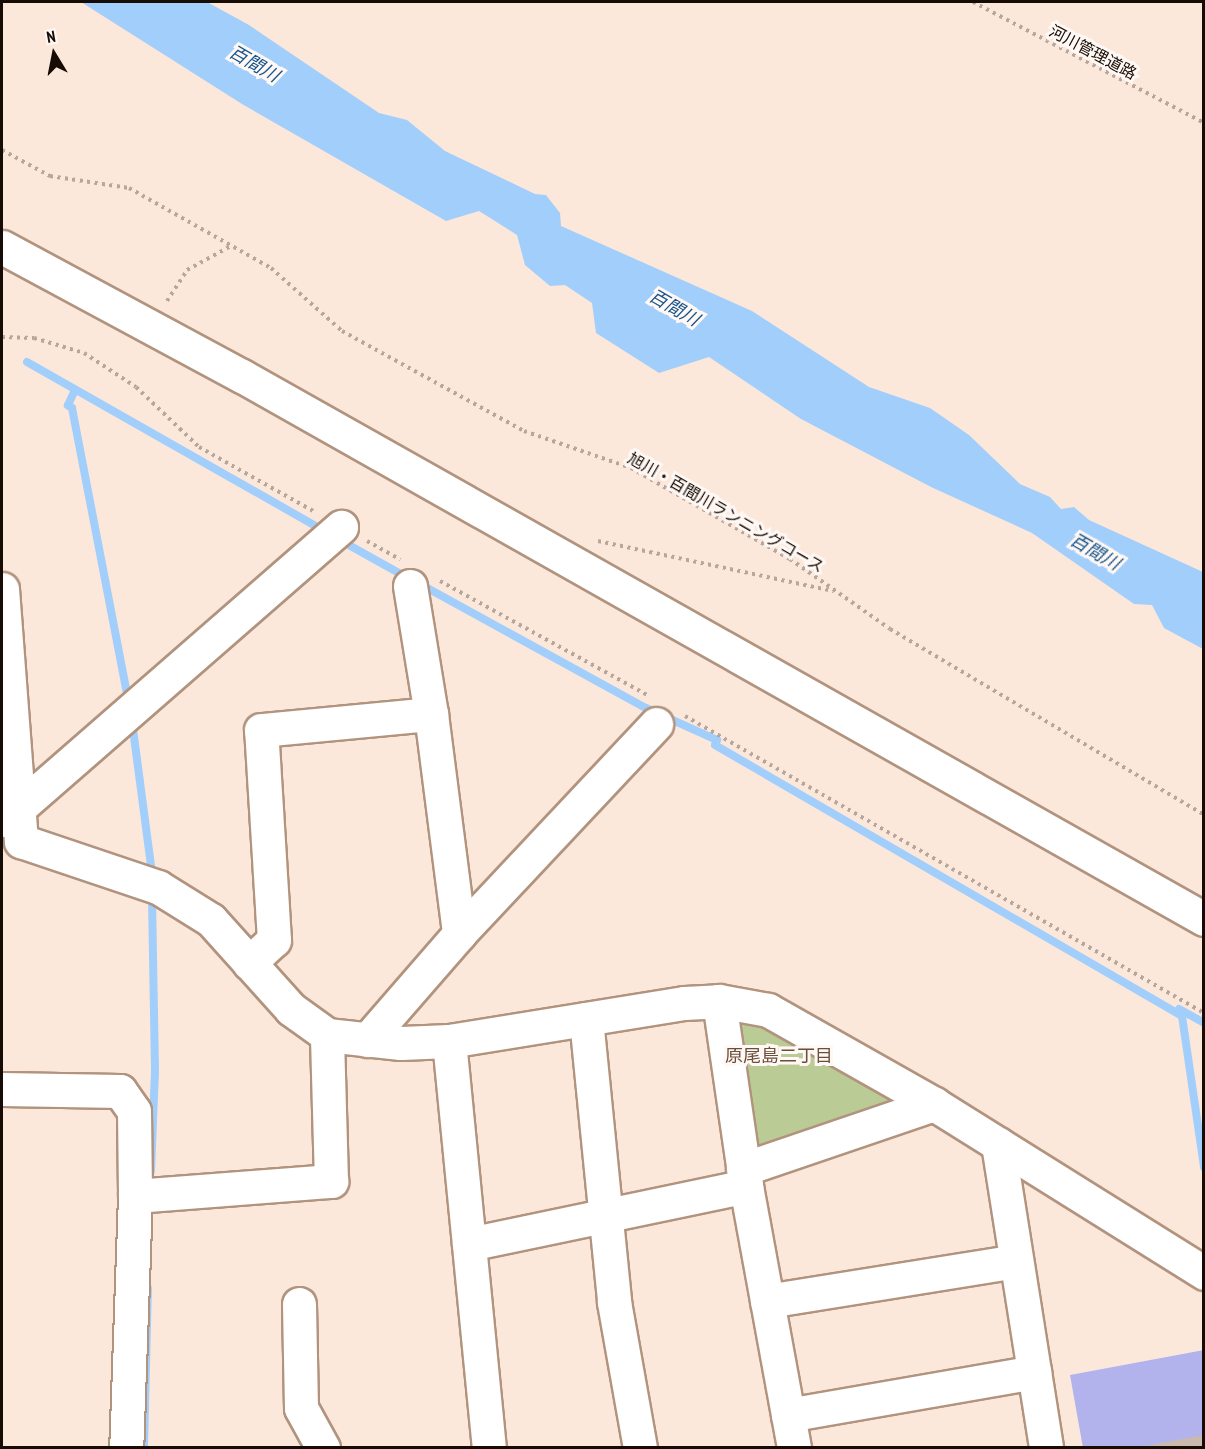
<!DOCTYPE html>
<meta charset="utf-8">
<style>
body{margin:0}
#map{position:relative;width:1205px;height:1449px;overflow:hidden;background:#fce8db;font-family:"PT Sans Narrow","Noto Sans JP",sans-serif}
div>[style]{position:absolute}
[style*='--x']{left:calc(var(--x)*1px);top:calc(var(--y)*1px);width:calc(var(--w)*1px);rotate:calc(var(--a)*1deg)}
.green>*{inset:0;background:#bacb96}
.water>*{inset:0;background:#a2cefc}
.shadow>*{inset:0;background:#0003}
.stream>*{height:8px;margin:-4px;padding:0 4px;transform-origin:4px;border-radius:4px;background:#a2cefc}
.building>*{inset:0;background:#b2b3ec}
.path>*{height:4px;margin-top:-2px;transform-origin:0;background:repeating-linear-gradient(90deg,#b7a69b 0 3px,transparent 0 7.5px)}
.roads{filter:drop-shadow(2px 0 #b1937e) drop-shadow(-2px 0 #b1937e) drop-shadow(0 2px #b1937e) drop-shadow(0 -2px #b1937e)}
.minor>*{height:33px;margin:-16.5px;padding:0 16.5px;transform-origin:16.5px;border-radius:16.5px;background:#fff}
span{translate:-50% -50%;white-space:nowrap;text-align:center;line-height:1.15;-webkit-text-stroke:6px #fff8f4;paint-order:stroke}
.street-label{font-size:16px;color:#160c05}
.water-label{font-size:18px;color:#16558d;font-style:italic}
.neighbourhood-label{font-size:18px;color:#6a503c}
.frame{position:absolute;inset:0;border:3px solid #160c05;pointer-events:none}
.north{position:absolute;left:24px;top:24px;width:60px;height:60px;-webkit-text-stroke:4px #fff8f4;paint-order:stroke;rotate:350deg;font-size:16px;font-weight:700;line-height:24px;text-align:center;color:#160c05}
.north::after{content:'';display:block;margin:auto;width:21px;height:27px;background:#160c05;clip-path:polygon(50% 0,100% 100%,50% 72%,0 100%)}
</style>
<div id="map">
<div class="green">
<div style="clip-path:polygon(729px 1013px,761px 1020px,897px 1097px,892px 1110px,764px 1152px,750px 1147px)"></div>
</div>
<div class="water">
<div style="clip-path:polygon(81px 2px,207px 2px,249px 25px,379px 113px,407px 120px,445px 151px,535px 194px,546px 195px,560px 213px,561px 226px,752px 311px,869px 387px,930px 408px,969px 435px,1020px 484px,1050px 497px,1061px 509px,1074px 507px,1089px 520px,1203px 572px,1203px 649px,1164px 628px,1152px 605px,1134px 604px,1032px 533px,931px 487px,801px 419px,709px 357px,659px 373px,596px 333px,592px 303px,565px 285px,550px 286px,525px 265px,517px 235px,479px 211px,446px 221px,242px 104px)"></div>
</div>
<div class="shadow">
<div style="clip-path:polygon(1204px 1352px,1204px 1448px,1085px 1448px)"></div>
</div>
<div class="stream">
<div style="--x:27;--y:362;--w:343;--a:29.6"></div>
<div style="--x:75;--y:390;--w:17;--a:115"></div>
<div style="--x:68;--y:405;--w:5;--a:37"></div>
<div style="--x:72;--y:408;--w:296;--a:79.1"></div>
<div style="--x:338;--y:539;--w:80;--a:29.1"></div>
<div style="--x:420;--y:584;--w:258;--a:28.8"></div>
<div style="--x:646;--y:708;--w:78;--a:24.3"></div>
<div style="--x:717;--y:740;--w:5;--a:112"></div>
<div style="--x:715;--y:745;--w:540;--a:30.13"></div>
<div style="--x:1182;--y:1016;--w:153;--a:81.7"></div>
<div style="--x:133;--y:729;--w:138;--a:82.5"></div>
<div style="--x:1179;--y:1009;--w:29;--a:29"></div>
<div style="--x:151;--y:1171;--w:101;--a:-87.7"></div>
<div style="--x:155;--y:1070;--w:165;--a:-91"></div>
<div style="--x:144;--y:1448;--w:160;--a:-88.6"></div>
</div>
<div class="building">
<div style="clip-path:polygon(1204px 1350px,1204px 1435px,1134px 1448px,1083px 1448px,1070px 1375px)"></div>
</div>
<div class="path">
<div style="--x:973;--y:2;--w:261;--a:27.6"></div>
<div style="--x:2;--y:150;--w:55;--a:28.4"></div>
<div style="--x:50;--y:176;--w:80;--a:8.6"></div>
<div style="--x:129;--y:188;--w:163;--a:29.4"></div>
<div style="--x:271;--y:268;--w:95;--a:41.6"></div>
<div style="--x:342;--y:331;--w:208;--a:28.8"></div>
<div style="--x:524;--y:431;--w:113;--a:19.1"></div>
<div style="--x:631;--y:468;--w:183;--a:29.8"></div>
<div style="--x:790;--y:559;--w:122;--a:35"></div>
<div style="--x:890;--y:629;--w:365;--a:30.6"></div>
<div style="--x:167;--y:301;--w:37;--a:-57"></div>
<div style="--x:187;--y:270;--w:50;--a:-28.6"></div>
<div style="--x:2;--y:337;--w:32;--a:2"></div>
<div style="--x:34;--y:338;--w:52;--a:16.7"></div>
<div style="--x:84;--y:353;--w:62;--a:33.2"></div>
<div style="--x:136;--y:387;--w:87;--a:43.6"></div>
<div style="--x:199;--y:447;--w:131;--a:29.3"></div>
<div style="--x:367;--y:541;--w:38;--a:29"></div>
<div style="--x:598;--y:541;--w:241;--a:12"></div>
<div style="--x:440;--y:581;--w:236;--a:28.8"></div>
<div style="--x:685;--y:716;--w:598;--a:29.78"></div>
</div>
<div class="roads">
<div class="minor">
<div style="--x:2;--y:247;--w:272;--a:28.3"></div>
<div style="--x:242;--y:376;--w:1105;--a:29.44"></div>
<div style="--x:410;--y:586;--w:130;--a:80.7"></div>
<div style="--x:431;--y:714;--w:222;--a:82.7"></div>
<div style="--x:2;--y:589;--w:253;--a:85.7"></div>
<div style="--x:21;--y:841;--w:145;--a:18.6"></div>
<div style="--x:158;--y:887;--w:62;--a:31.9"></div>
<div style="--x:211;--y:920;--w:120;--a:48"></div>
<div style="--x:291;--y:1009;--w:44;--a:35.8"></div>
<div style="--x:327;--y:1035;--w:74;--a:6.2"></div>
<div style="--x:401;--y:1043;--w:48;--a:-2.4"></div>
<div style="--x:449;--y:1041;--w:238;--a:-9.2"></div>
<div style="--x:684;--y:1003;--w:35;--a:-3"></div>
<div style="--x:719;--y:1001;--w:50;--a:10.4"></div>
<div style="--x:768;--y:1010;--w:191;--a:29.5"></div>
<div style="--x:934;--y:1104;--w:319;--a:32"></div>
<div style="--x:5;--y:820;--w:446;--a:-41.1"></div>
<div style="--x:249;--y:963;--w:34;--a:-43"></div>
<div style="--x:274;--y:940;--w:210;--a:-93.5"></div>
<div style="--x:261;--y:730;--w:171;--a:-5.4"></div>
<div style="--x:719;--y:1001;--w:187;--a:81.7"></div>
<div style="--x:746;--y:1186;--w:266;--a:79.6"></div>
<div style="--x:586;--y:1019;--w:284;--a:84.3"></div>
<div style="--x:614;--y:1302;--w:148;--a:79.9"></div>
<div style="--x:367;--y:1040;--w:140;--a:-49"></div>
<div style="--x:459;--y:934;--w:288;--a:-46.8"></div>
<div style="--x:449;--y:1041;--w:409;--a:84.4"></div>
<div style="--x:2;--y:1089;--w:118;--a:1"></div>
<div style="--x:120;--y:1091;--w:24;--a:55"></div>
<div style="--x:134;--y:1111;--w:85;--a:89.3"></div>
<div style="--x:135;--y:1196;--w:252;--a:92"></div>
<div style="--x:998;--y:1144;--w:308;--a:81"></div>
<div style="--x:743;--y:1169;--w:202;--a:-18.8"></div>
<div style="--x:135;--y:1196;--w:197;--a:-4.4"></div>
<div style="--x:331;--y:1181;--w:146;--a:-91.6"></div>
<div style="--x:469;--y:1244;--w:283;--a:-11.8"></div>
<div style="--x:767;--y:1301;--w:252;--a:-9.1"></div>
<div style="--x:299;--y:1304;--w:104;--a:88.9"></div>
<div style="--x:301;--y:1408;--w:46;--a:61.2"></div>
<div style="--x:788;--y:1415;--w:250;--a:-9.9"></div>
</div>
</div>
<div class="street-label">
<span style="left:1093px;top:52px;rotate:28deg">河川管理道路</span>
<span style="left:726px;top:512px;rotate:30deg">旭川・百間川ランニングコース</span>
</div>
<div class="water-label">
<span style="left:254px;top:64px;rotate:30deg">百間川</span>
<span style="left:674px;top:308px;rotate:30deg">百間川</span>
<span style="left:1095px;top:552px;rotate:30deg">百間川</span>
</div>
<div class="neighbourhood-label">
<span style="left:779px;top:1056px">原尾島二丁目</span>
</div>
<div class="frame"></div>
<div class="north">N</div>
</div>
